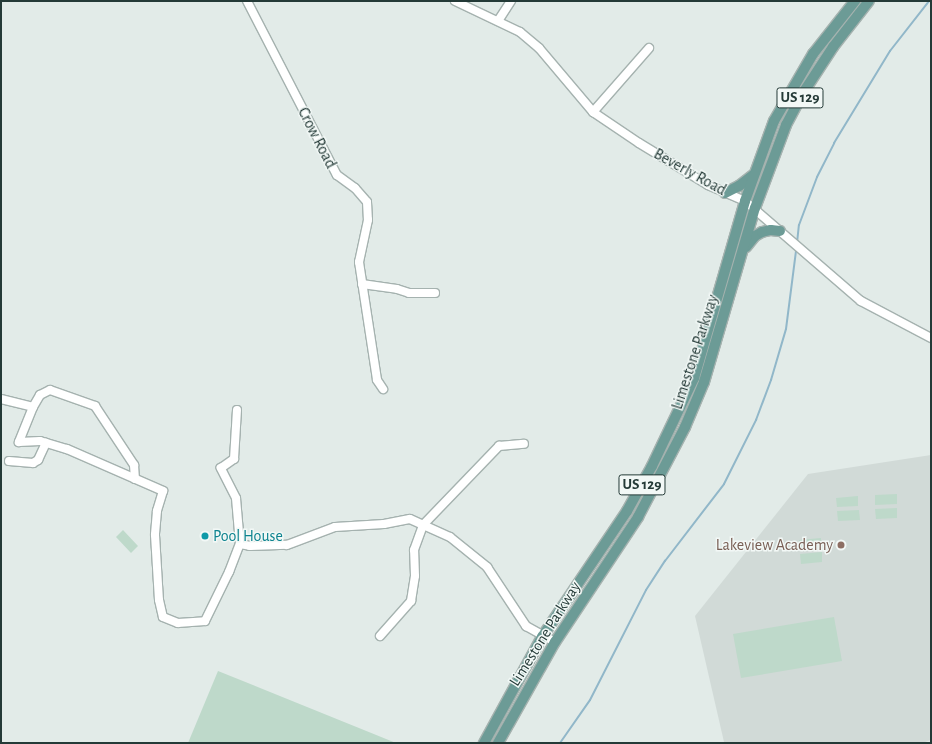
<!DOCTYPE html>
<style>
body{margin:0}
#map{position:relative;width:932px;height:744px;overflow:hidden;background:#e2ebe8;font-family:"Alegreya Sans",sans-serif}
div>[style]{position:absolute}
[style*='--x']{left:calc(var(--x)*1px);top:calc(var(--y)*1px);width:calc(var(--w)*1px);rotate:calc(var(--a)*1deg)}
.built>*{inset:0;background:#d1dad7}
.green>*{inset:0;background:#bed9ca}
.stream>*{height:2px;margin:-1px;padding:0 1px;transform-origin:1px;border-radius:1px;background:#91b7c9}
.roads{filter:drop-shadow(1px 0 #a5b2af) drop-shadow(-1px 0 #a5b2af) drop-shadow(0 1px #a5b2af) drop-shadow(0 -1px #a5b2af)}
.minor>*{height:8px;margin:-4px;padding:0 4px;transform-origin:4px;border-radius:4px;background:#fff}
.major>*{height:10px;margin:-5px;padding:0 5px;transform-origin:5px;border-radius:5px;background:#6c9b96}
.dots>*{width:11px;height:11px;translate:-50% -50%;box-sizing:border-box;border:2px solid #f2f8f6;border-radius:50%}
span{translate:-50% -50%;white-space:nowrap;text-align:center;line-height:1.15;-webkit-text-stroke:3px #f2f8f6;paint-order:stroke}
.shield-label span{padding:1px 3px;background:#f2f8f6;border:1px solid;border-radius:3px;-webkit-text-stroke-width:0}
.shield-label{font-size:15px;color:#243a37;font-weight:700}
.street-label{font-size:16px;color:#243a37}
.culture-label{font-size:16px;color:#0d838f}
.left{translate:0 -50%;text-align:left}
.education-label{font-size:16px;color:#785e54}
.right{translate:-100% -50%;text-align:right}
.frame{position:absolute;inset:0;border:2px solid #243a37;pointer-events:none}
</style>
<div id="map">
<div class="built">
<div style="clip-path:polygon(931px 455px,931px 740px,922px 743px,724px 742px,695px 616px,808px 474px)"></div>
</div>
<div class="green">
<div style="clip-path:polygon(897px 494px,897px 504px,875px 505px,875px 495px)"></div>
<div style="clip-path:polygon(858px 496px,858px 506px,837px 507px,836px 498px)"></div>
<div style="clip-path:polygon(897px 508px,897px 518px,876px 519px,875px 509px)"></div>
<div style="clip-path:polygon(859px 510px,860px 520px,838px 521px,837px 511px)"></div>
<div style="clip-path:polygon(123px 530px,138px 546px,131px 553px,116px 537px)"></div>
<div style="clip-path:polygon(821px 538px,821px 548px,800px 550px,799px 540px)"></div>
<div style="clip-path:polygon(822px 552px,822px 562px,801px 564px,800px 554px)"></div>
<div style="clip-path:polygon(834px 617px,842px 661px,741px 678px,733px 634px)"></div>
<div style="clip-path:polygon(218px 671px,270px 692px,396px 743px,188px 743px)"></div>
</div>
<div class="stream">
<div style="--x:797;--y:243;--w:18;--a:-84"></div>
<div style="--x:799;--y:225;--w:51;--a:-69.4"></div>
<div style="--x:817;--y:177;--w:38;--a:-63"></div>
<div style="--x:834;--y:143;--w:108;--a:-58.7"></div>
<div style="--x:890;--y:51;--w:63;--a:-52"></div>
<div style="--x:560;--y:743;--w:52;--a:-55.1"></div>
<div style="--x:590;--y:700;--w:123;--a:-63"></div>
<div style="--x:646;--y:590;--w:35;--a:-57"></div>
<div style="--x:665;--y:561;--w:97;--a:-52.5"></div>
<div style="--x:724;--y:484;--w:72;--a:-63.4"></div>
<div style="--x:756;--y:420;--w:43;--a:-69.4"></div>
<div style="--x:771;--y:380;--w:53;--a:-73.6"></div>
<div style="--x:786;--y:329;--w:79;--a:-82.7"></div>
</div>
<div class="roads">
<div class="minor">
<div style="--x:247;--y:1;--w:196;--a:62.7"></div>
<div style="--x:337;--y:175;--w:22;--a:36"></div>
<div style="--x:355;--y:188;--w:18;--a:49"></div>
<div style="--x:367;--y:202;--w:18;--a:87"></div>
<div style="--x:368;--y:220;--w:43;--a:102.1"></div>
<div style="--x:359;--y:262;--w:119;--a:81.3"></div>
<div style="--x:377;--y:380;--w:11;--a:56"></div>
<div style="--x:455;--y:1;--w:72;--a:25.5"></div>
<div style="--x:520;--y:32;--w:25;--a:40"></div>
<div style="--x:539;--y:48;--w:84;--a:49.8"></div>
<div style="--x:593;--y:112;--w:55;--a:34"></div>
<div style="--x:639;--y:143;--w:81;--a:31.3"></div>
<div style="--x:708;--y:185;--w:40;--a:23.4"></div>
<div style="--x:745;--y:201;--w:153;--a:40.8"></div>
<div style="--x:861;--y:301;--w:79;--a:27.9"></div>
<div style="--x:498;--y:21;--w:24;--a:-57"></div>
<div style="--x:593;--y:112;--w:85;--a:-48.8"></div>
<div style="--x:362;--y:284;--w:35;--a:8"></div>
<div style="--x:397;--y:289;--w:13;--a:18"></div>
<div style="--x:409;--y:293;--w:26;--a:0"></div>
<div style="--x:1;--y:399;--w:33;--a:14"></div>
<div style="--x:33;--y:407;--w:38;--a:112"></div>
<div style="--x:19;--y:442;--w:21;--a:-3"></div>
<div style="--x:40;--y:441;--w:28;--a:17"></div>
<div style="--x:67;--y:449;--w:105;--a:23.6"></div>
<div style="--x:163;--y:491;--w:21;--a:107"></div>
<div style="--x:157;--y:511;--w:24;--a:95"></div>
<div style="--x:155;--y:535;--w:65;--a:86.5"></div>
<div style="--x:159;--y:600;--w:17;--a:77"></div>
<div style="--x:163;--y:617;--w:16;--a:22"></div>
<div style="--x:178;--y:623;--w:27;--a:-4"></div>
<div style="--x:205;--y:621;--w:55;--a:-63.9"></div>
<div style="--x:229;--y:572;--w:30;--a:-69"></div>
<div style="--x:240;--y:544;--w:46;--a:-95"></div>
<div style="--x:236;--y:498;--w:34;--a:-117"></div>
<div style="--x:221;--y:468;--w:16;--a:-35"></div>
<div style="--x:234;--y:459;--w:49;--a:-86.5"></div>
<div style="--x:33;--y:407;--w:14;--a:-60"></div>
<div style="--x:40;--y:395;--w:11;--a:-27"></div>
<div style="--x:50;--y:390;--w:48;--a:19.6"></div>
<div style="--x:95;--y:406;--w:71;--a:56.5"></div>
<div style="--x:134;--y:465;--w:14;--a:86"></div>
<div style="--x:9;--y:461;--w:24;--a:5"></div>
<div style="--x:33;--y:463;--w:6;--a:-31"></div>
<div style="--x:38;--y:460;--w:19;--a:-65"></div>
<div style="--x:240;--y:544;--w:10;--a:11"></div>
<div style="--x:250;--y:546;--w:37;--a:-2"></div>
<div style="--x:287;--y:545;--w:51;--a:-20.6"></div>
<div style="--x:335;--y:527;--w:49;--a:-3.5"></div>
<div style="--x:384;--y:524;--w:26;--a:-11"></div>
<div style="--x:410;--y:519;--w:44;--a:24.2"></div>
<div style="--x:450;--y:537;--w:48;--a:39"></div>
<div style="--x:487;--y:567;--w:71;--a:56.5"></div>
<div style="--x:526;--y:626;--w:33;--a:29"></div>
<div style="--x:380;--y:636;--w:47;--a:-48.5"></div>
<div style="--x:411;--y:601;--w:25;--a:-81"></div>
<div style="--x:415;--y:576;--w:26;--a:-92"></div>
<div style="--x:414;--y:550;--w:27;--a:-70"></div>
<div style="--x:423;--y:525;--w:110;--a:-46.1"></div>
<div style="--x:499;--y:446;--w:25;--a:-5"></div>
</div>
<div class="major">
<div style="--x:725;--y:193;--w:16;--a:-27"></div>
<div style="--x:739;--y:186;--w:18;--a:-38"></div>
<div style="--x:746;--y:247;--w:14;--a:-51"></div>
<div style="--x:755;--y:236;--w:8;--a:-30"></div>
<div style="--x:762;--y:232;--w:9;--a:-13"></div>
<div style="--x:771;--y:230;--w:9;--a:6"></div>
<div style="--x:484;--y:743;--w:121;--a:-61.3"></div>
<div style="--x:542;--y:637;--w:152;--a:-56"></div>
<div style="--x:627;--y:511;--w:51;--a:-60.9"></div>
<div style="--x:652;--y:466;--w:98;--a:-64.5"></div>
<div style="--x:694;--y:378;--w:184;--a:-73.9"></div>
<div style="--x:745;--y:201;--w:85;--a:-70.1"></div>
<div style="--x:774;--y:121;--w:78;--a:-59.8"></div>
<div style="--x:813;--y:54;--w:68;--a:-51.6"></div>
<div style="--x:498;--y:743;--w:116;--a:-60.6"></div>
<div style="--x:555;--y:642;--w:150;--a:-56.4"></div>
<div style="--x:638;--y:517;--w:102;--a:-62.4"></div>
<div style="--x:685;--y:427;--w:49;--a:-67.1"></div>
<div style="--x:704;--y:382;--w:181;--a:-73.7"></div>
<div style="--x:755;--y:208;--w:89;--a:-69.5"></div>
<div style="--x:786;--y:125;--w:36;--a:-62"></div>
<div style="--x:803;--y:93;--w:55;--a:-56.9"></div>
<div style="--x:833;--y:47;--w:58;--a:-52"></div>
</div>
</div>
<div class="dots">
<div style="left:205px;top:536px;background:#0f9aa8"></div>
<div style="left:841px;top:545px;background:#8d6e63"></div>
</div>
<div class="shield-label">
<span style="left:800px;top:98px">US 129</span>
<span style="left:642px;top:485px">US 129</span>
</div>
<div class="street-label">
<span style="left:317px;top:138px;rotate:63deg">Crow Road</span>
<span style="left:690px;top:172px;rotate:29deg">Beverly Road</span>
<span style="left:695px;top:352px;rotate:-72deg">Limestone Parkway</span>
<span style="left:545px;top:634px;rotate:-58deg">Limestone Parkway</span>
</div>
<div class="culture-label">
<span class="left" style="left:213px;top:536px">Pool House</span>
</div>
<div class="education-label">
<span class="right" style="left:833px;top:545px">Lakeview Academy</span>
</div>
<div class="frame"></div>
</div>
